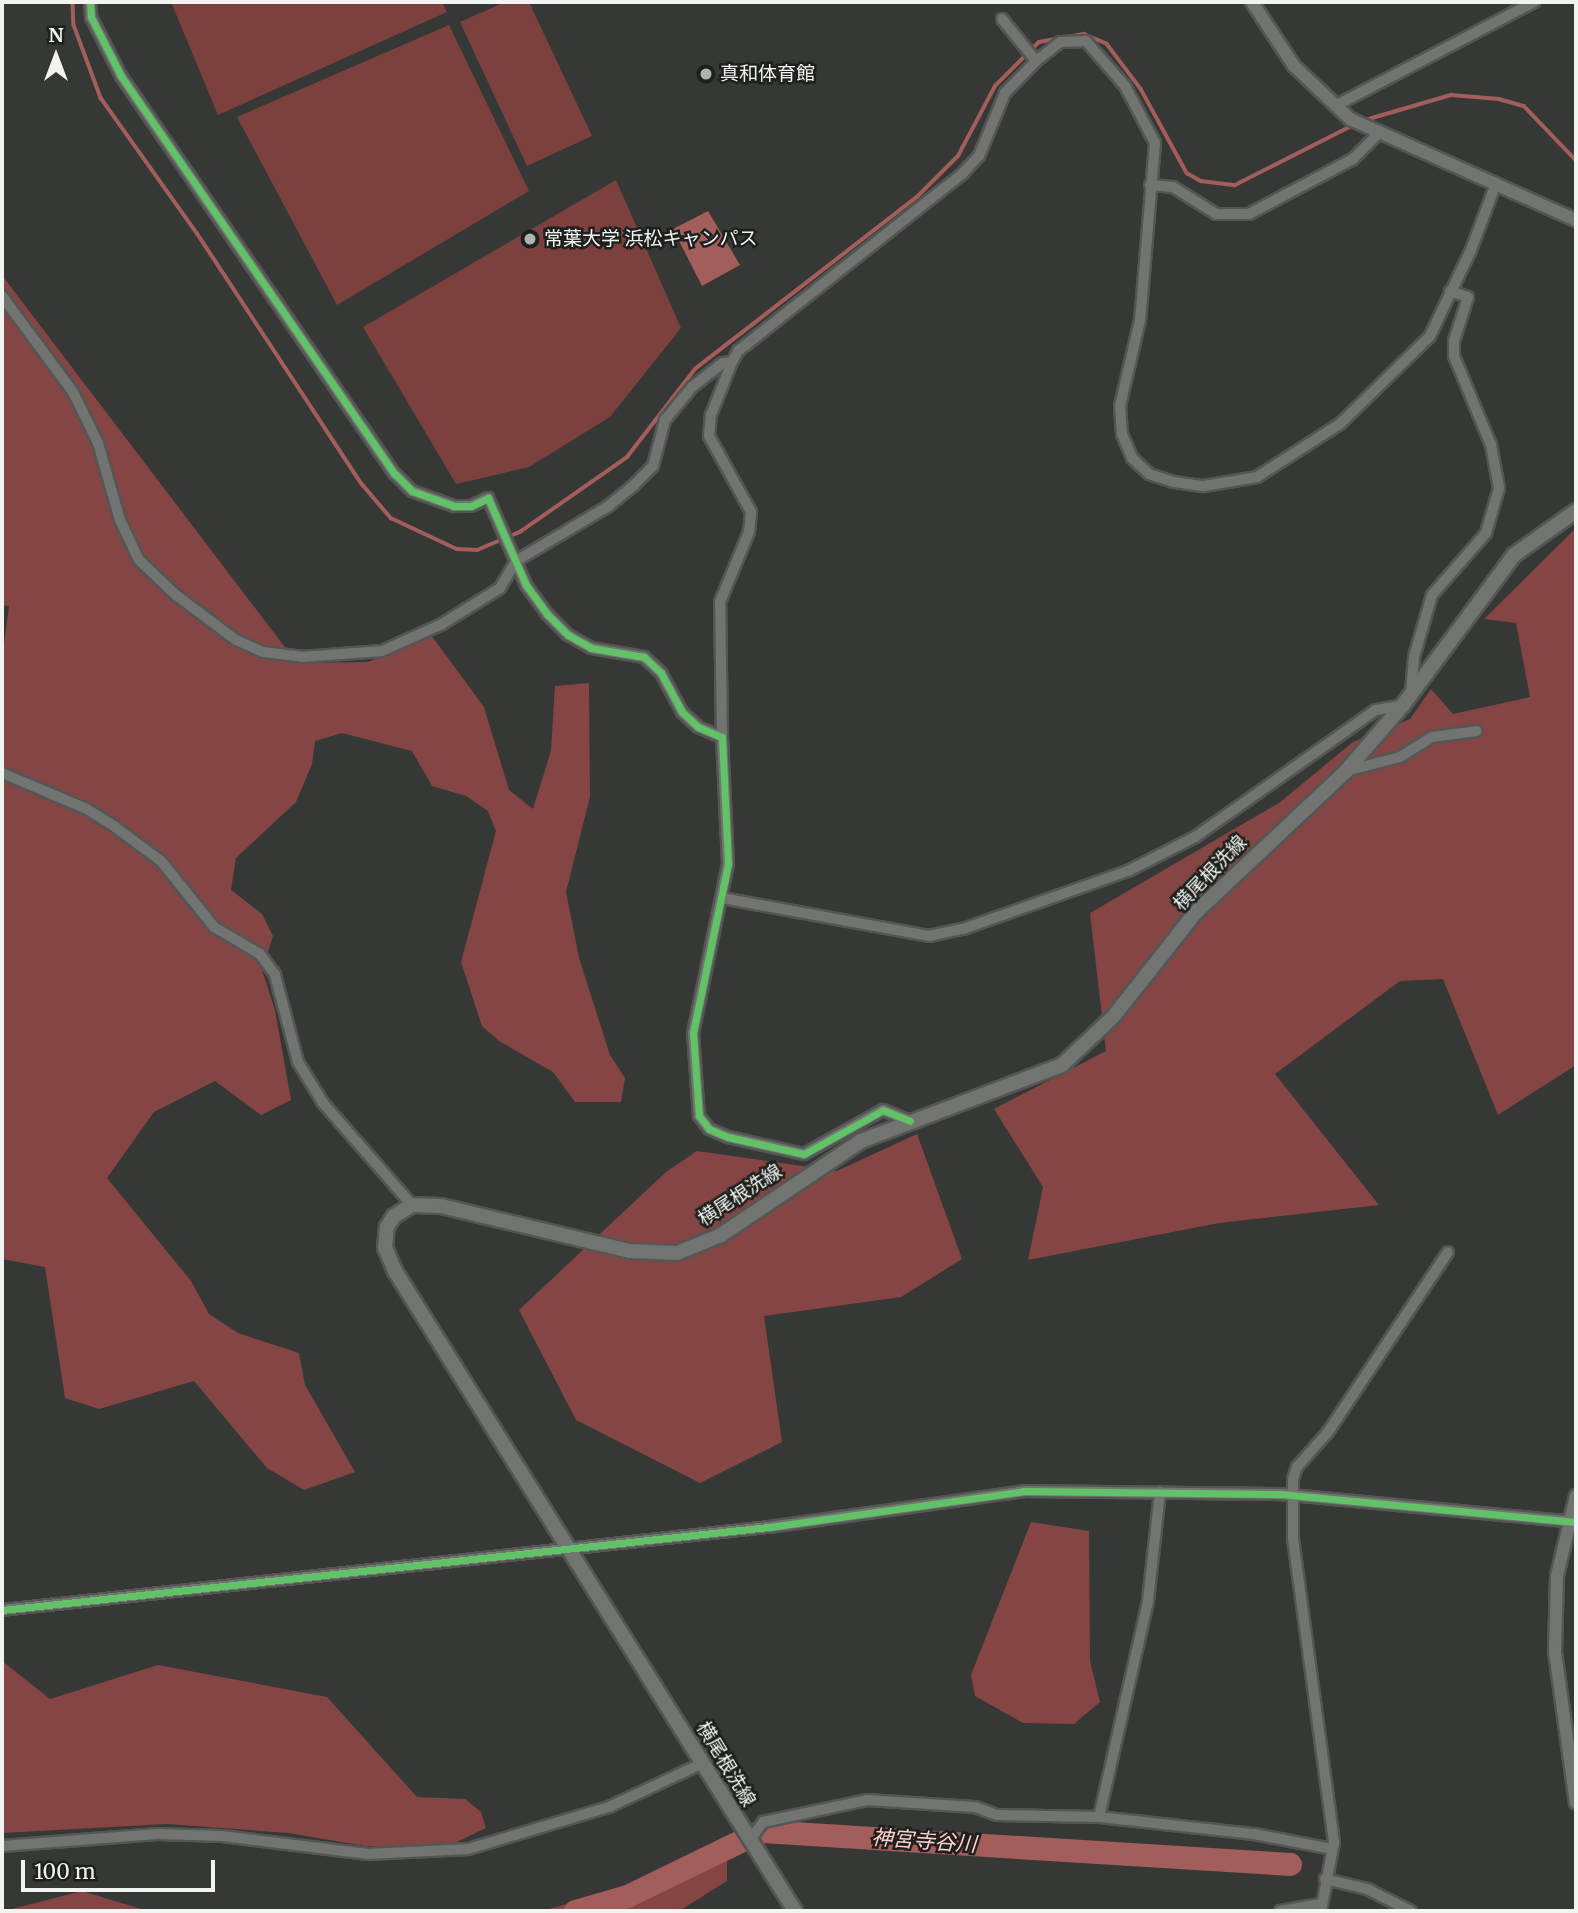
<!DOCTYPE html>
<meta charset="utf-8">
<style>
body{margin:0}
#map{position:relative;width:1578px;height:1913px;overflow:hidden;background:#353835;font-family:Merriweather,"Noto Sans JP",serif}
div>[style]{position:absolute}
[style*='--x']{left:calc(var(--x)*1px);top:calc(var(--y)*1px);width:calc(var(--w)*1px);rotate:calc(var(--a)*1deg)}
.green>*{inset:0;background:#7c403f}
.forest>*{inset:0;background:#854544}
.water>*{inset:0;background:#a35d5b}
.stream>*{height:3.5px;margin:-1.75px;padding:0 1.75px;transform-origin:1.75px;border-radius:1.75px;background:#a35d5b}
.river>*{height:23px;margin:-11.5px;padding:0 11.5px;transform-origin:11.5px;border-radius:11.5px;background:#a35d5b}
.roads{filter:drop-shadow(2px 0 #545654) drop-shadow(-2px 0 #545654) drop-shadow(0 2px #545654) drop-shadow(0 -2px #545654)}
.minor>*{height:10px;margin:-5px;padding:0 5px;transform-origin:5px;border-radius:5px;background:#717471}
.tertiary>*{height:12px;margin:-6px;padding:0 6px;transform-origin:6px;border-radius:6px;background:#717471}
.secondary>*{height:14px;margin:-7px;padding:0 7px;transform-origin:7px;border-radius:7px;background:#717471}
.cycleway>*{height:7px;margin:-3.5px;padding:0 3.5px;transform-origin:3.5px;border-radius:3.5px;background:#61c268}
.dots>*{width:19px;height:19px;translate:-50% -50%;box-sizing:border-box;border:4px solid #1d201d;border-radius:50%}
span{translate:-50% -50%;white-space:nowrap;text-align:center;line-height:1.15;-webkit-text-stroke:5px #1d201d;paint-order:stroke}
.poi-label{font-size:19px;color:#f1f4f0}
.left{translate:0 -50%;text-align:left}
.street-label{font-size:19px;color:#f1f4f0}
.water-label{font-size:21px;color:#fed0cd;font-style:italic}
.frame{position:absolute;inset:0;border:4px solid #f1f4f0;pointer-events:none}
.north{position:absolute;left:21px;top:21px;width:70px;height:70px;-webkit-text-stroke:5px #1d201d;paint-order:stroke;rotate:0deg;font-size:19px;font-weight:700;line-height:28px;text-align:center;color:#f1f4f0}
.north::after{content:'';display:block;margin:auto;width:24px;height:32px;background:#f1f4f0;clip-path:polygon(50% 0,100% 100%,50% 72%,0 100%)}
.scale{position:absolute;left:21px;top:1860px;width:194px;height:32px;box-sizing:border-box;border:4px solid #f1f4f0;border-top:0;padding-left:9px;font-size:21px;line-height:24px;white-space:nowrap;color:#f1f4f0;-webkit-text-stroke:5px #1d201d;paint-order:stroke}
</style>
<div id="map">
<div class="green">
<div style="clip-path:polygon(171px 2px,442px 2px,447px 12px,218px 115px)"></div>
<div style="clip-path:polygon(505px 2px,529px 2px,592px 136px,527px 166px,460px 22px)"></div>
<div style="clip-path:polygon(449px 25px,529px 191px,337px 305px,237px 117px)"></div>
<div style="clip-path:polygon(616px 180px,681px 328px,610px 417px,529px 467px,456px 484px,363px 327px)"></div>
</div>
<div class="forest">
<div style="clip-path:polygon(4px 278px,297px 663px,368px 662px,431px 635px,484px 707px,509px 790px,533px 809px,551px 751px,555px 686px,589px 683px,590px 797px,566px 892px,579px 958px,610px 1055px,625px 1078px,621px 1102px,575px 1102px,553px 1072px,499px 1041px,482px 1026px,461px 962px,496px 831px,488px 811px,466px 796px,432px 786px,412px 751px,342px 733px,315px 741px,312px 764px,296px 802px,236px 858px,231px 890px,262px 914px,273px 936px,262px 970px,275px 1010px,291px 1100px,261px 1115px,215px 1081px,154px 1112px,107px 1178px,191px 1281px,209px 1314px,238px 1333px,299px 1353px,305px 1385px,355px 1472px,304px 1490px,267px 1468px,194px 1381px,99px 1409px,65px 1398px,45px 1267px,2px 1259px,2px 660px,9px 606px,2px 605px)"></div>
<div style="clip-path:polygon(1576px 528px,1576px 1065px,1498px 1115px,1443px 979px,1400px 981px,1275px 1074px,1379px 1205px,1219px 1223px,1028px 1260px,1043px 1187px,994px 1109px,1106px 1051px,1090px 913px,1279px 803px,1353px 742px,1410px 719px,1431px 689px,1453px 714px,1530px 697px,1516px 623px,1484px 619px)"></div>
<div style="clip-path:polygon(917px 1134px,962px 1259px,901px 1297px,764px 1316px,782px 1442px,700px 1483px,576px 1420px,519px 1310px,666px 1172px,697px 1151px,837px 1171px)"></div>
<div style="clip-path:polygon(1031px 1522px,1089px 1531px,1090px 1661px,1100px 1702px,1074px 1724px,1023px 1723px,975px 1696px,971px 1675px)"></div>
<div style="clip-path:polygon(2px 1661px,50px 1699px,158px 1665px,327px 1697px,417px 1797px,465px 1799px,481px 1812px,486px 1828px,448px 1846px,365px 1846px,288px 1833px,167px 1824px,2px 1833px)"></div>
<div style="clip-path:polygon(727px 1859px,727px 1881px,679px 1911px,542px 1911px)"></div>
<div style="clip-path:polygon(82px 1891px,148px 1911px,4px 1911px)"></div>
</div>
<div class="water">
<div style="clip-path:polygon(708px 211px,740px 265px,702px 286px,673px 229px)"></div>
</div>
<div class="stream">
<div style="--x:73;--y:2;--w:23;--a:88"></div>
<div style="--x:74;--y:25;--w:78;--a:69.7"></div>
<div style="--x:101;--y:98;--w:166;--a:54.6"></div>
<div style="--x:197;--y:233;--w:300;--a:56.7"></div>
<div style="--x:362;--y:484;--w:45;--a:49.5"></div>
<div style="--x:391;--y:518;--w:73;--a:25.2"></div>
<div style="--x:457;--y:549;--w:20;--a:3"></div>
<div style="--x:477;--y:550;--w:47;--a:-22.7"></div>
<div style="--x:520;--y:532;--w:131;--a:-35"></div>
<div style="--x:627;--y:457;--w:111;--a:-52.3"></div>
<div style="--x:695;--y:369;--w:282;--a:-37.8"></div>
<div style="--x:918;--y:196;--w:57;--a:-45"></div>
<div style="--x:958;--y:156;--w:79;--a:-62.1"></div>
<div style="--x:995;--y:86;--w:62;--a:-45"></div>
<div style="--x:1039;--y:42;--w:46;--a:-10.1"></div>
<div style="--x:1084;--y:34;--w:25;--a:23"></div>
<div style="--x:1107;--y:44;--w:56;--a:52.9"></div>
<div style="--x:1141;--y:89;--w:96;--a:61.3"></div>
<div style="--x:1187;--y:173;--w:16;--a:30"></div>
<div style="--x:1201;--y:181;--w:34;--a:7"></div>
<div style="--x:1235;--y:185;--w:135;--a:-26.9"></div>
<div style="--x:1362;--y:121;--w:93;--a:-16.3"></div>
<div style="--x:1451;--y:95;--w:48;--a:4.8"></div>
<div style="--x:1499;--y:99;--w:26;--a:16"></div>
<div style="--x:1524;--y:106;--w:75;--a:46.1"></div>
</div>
<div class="river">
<div style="--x:575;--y:1911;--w:54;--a:-16.1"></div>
<div style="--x:627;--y:1896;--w:149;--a:-25.9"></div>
<div style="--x:761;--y:1831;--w:530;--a:3.57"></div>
</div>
<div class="roads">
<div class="minor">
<div style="--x:90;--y:2;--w:15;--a:86"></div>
<div style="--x:91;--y:17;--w:66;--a:63"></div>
<div style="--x:121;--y:76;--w:483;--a:55.5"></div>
<div style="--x:395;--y:474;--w:24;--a:45"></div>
<div style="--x:412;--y:491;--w:45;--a:19.7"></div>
<div style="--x:454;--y:506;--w:17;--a:0"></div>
<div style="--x:471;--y:506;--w:19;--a:-25"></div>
<div style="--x:488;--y:498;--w:95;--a:66.4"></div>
<div style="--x:526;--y:585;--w:36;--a:54"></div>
<div style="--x:547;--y:614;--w:30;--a:45"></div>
<div style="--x:568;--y:635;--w:26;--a:29"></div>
<div style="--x:591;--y:648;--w:54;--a:9.6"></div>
<div style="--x:644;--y:657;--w:23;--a:43"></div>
<div style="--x:661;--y:673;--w:44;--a:61.7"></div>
<div style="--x:682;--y:712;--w:22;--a:43"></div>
<div style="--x:698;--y:727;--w:26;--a:23"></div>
<div style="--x:722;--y:737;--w:127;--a:87.3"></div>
<div style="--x:728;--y:864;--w:173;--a:101.7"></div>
<div style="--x:693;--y:1033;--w:83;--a:85.9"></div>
<div style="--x:699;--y:1116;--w:16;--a:52"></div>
<div style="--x:709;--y:1129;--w:21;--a:23"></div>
<div style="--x:728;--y:1137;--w:78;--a:12.6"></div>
<div style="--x:804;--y:1154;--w:90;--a:-29.1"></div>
<div style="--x:883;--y:1110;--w:29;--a:22"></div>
<div style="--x:1002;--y:19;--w:54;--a:51"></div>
<div style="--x:1036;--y:61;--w:31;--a:-38"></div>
<div style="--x:1060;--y:42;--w:26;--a:-2"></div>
<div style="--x:1086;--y:41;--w:60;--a:49.1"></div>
<div style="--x:1125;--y:86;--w:64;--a:62.2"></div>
<div style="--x:1155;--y:143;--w:178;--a:94.8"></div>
<div style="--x:1140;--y:320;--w:88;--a:103.1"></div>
<div style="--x:1120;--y:406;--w:28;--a:86"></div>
<div style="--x:1122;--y:434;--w:26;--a:67"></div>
<div style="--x:1132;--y:458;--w:23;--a:43"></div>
<div style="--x:1149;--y:474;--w:26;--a:18"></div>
<div style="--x:1174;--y:482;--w:30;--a:8"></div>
<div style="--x:1204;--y:486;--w:54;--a:-9.6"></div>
<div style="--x:1257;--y:477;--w:100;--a:-32.7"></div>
<div style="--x:1341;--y:423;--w:124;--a:-44.3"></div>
<div style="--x:1430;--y:336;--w:95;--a:-64.5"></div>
<div style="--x:1471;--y:250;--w:71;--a:-69.3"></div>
<div style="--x:1335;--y:106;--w:225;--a:-27.6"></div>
<div style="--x:1150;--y:185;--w:23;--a:5"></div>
<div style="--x:1173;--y:187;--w:51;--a:32.1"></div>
<div style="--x:1216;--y:214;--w:33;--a:0"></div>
<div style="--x:1249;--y:214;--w:118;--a:-27.9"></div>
<div style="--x:1353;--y:159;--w:37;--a:-45"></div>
<div style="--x:2;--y:296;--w:119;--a:53.5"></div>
<div style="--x:73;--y:392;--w:57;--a:63.9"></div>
<div style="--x:98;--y:443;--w:80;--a:74.1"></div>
<div style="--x:120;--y:520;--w:44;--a:64.6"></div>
<div style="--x:139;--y:560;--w:51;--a:43.4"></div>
<div style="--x:176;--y:595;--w:75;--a:36.9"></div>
<div style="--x:236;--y:640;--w:30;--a:24"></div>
<div style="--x:263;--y:652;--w:38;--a:7"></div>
<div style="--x:301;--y:657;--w:81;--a:-4.2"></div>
<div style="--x:382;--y:651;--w:66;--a:-24.2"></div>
<div style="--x:442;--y:624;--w:68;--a:-31.8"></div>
<div style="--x:500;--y:588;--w:31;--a:-59"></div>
<div style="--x:516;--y:561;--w:106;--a:-30.7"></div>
<div style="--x:607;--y:507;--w:36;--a:-39"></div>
<div style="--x:635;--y:484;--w:25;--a:-45"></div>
<div style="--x:653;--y:466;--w:48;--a:-75.4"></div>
<div style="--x:665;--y:420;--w:43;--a:-50.7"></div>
<div style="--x:692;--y:387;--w:39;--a:-38"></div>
<div style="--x:723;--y:363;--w:9;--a:-6"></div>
<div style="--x:1411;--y:692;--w:35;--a:-85"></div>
<div style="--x:1414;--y:657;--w:65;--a:-73.8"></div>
<div style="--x:1432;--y:595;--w:82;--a:-48.9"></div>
<div style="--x:1486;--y:533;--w:47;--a:-73.9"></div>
<div style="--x:1499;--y:488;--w:44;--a:-100.5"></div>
<div style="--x:1491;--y:445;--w:96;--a:-112.6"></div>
<div style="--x:1454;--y:356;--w:15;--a:-90"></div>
<div style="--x:1454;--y:341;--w:46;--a:-72.3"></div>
<div style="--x:1468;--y:297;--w:19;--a:-162"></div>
<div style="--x:722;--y:737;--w:135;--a:-90.8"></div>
<div style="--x:720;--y:602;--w:76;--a:-67.5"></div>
<div style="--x:749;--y:532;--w:20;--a:-84"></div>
<div style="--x:751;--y:512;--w:87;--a:-118.9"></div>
<div style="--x:709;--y:436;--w:21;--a:-85"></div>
<div style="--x:711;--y:415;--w:57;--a:-68.4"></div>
<div style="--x:732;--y:362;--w:13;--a:-61"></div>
<div style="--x:738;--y:351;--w:287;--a:-38.3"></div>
<div style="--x:963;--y:173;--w:23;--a:-47"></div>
<div style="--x:979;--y:156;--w:68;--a:-67.6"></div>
<div style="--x:1005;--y:93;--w:45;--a:-45.9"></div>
<div style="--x:1346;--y:771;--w:56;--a:-14.5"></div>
<div style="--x:1400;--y:757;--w:38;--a:-32"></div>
<div style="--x:1432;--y:737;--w:45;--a:-7.6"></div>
<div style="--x:2;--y:773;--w:90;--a:22.9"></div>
<div style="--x:85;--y:808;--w:36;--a:32"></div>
<div style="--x:115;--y:827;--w:57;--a:36.5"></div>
<div style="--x:161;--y:861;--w:85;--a:51.2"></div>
<div style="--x:214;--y:927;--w:53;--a:30.4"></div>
<div style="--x:260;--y:954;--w:26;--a:54"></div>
<div style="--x:275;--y:975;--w:90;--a:75.2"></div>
<div style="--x:298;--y:1062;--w:48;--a:58.6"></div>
<div style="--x:323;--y:1103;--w:135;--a:48.9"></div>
<div style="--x:722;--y:898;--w:210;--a:10.4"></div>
<div style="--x:929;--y:936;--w:35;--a:-12"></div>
<div style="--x:963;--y:929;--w:175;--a:-19.4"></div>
<div style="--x:1128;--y:871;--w:75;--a:-26.9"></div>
<div style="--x:1195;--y:837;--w:221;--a:-35.1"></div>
<div style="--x:1376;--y:710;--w:27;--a:-10"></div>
<div style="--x:2;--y:1610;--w:771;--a:-6.18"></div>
<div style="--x:769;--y:1527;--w:258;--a:-8"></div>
<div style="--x:1024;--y:1491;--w:256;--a:0.7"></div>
<div style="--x:1280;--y:1494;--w:297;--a:5.4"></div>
<div style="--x:1099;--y:1817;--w:221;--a:-77.2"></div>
<div style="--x:1148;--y:1601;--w:110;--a:-83.7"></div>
<div style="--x:750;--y:1840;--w:22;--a:-54"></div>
<div style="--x:763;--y:1822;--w:106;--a:-11.9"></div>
<div style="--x:867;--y:1800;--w:108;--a:3.7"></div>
<div style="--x:975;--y:1807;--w:23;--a:20"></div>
<div style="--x:997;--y:1815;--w:102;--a:1.1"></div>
<div style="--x:1099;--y:1817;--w:156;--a:6.3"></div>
<div style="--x:1254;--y:1834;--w:79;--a:10.9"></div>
<div style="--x:2;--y:1846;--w:156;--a:-4.4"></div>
<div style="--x:158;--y:1834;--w:64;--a:1.8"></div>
<div style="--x:222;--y:1836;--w:147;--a:7"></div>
<div style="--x:368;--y:1854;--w:100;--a:-2.9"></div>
<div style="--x:468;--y:1849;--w:147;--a:-16.6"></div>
<div style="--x:609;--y:1807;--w:104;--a:-25.1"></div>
<div style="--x:1325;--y:1879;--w:43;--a:13.4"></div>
<div style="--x:1367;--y:1889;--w:49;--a:26.6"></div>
<div style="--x:1280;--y:1911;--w:40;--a:-10"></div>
<div style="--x:1321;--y:1911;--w:70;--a:-79.3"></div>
<div style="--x:1334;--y:1842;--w:307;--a:-97.7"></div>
<div style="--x:1293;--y:1538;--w:59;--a:-90"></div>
<div style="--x:1293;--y:1479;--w:13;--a:-72"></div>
<div style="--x:1297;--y:1467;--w:47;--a:-48.5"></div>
<div style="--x:1328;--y:1432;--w:216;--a:-56.3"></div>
</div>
<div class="tertiary">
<div style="--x:1252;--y:2;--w:77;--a:56.7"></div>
<div style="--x:1294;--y:66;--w:77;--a:43.4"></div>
<div style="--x:1350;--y:119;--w:248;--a:24.1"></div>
<div style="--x:1576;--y:1496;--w:82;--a:103.4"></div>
<div style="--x:1557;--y:1576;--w:76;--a:91.5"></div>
<div style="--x:1555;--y:1652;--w:152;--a:82.1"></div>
</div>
<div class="secondary">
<div style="--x:795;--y:1911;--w:755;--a:-122.01"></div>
<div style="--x:395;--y:1271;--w:25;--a:-113"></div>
<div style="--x:385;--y:1248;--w:21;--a:-85"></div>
<div style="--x:387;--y:1227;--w:13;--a:-58"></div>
<div style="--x:394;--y:1216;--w:21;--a:-31"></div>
<div style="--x:412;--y:1205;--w:29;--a:2"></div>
<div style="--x:441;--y:1206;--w:194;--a:13.4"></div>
<div style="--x:630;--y:1251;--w:47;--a:2.4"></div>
<div style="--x:677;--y:1253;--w:48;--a:-22.2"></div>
<div style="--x:721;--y:1235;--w:169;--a:-33.9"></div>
<div style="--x:861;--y:1141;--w:215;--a:-20.7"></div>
<div style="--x:1062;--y:1065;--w:70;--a:-43.3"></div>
<div style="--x:1113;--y:1017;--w:132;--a:-51.7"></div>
<div style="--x:1195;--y:913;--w:207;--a:-43.2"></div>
<div style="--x:1346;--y:771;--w:87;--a:-49.2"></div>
<div style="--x:1403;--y:705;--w:187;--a:-53.5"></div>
<div style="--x:1514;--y:555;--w:76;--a:-35.4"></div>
</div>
</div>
<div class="cycleway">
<div style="--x:90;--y:2;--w:15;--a:86"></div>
<div style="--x:91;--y:17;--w:66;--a:63"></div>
<div style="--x:121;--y:76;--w:483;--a:55.5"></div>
<div style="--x:395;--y:474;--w:24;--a:45"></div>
<div style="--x:412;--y:491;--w:45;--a:19.7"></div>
<div style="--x:454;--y:506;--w:17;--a:0"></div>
<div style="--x:471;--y:506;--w:19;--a:-25"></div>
<div style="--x:488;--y:498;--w:95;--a:66.4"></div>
<div style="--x:526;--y:585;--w:36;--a:54"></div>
<div style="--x:547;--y:614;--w:30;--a:45"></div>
<div style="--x:568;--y:635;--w:26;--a:29"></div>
<div style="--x:591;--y:648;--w:54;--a:9.6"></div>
<div style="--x:644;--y:657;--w:23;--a:43"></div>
<div style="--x:661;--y:673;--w:44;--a:61.7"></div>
<div style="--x:682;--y:712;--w:22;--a:43"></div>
<div style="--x:698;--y:727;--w:26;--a:23"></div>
<div style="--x:722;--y:737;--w:127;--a:87.3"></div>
<div style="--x:728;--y:864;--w:173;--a:101.7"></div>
<div style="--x:693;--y:1033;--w:83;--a:85.9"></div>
<div style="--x:699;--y:1116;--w:16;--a:52"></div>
<div style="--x:709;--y:1129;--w:21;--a:23"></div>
<div style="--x:728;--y:1137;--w:78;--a:12.6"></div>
<div style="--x:804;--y:1154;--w:90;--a:-29.1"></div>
<div style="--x:883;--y:1110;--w:29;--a:22"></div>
<div style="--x:2;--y:1610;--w:771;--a:-6.18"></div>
<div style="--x:769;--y:1527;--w:258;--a:-8"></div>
<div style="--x:1024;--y:1491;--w:256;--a:0.7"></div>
<div style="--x:1280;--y:1494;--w:297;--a:5.4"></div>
</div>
<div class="dots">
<div style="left:706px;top:74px;background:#afb2af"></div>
<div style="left:530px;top:239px;background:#afb2af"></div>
</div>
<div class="poi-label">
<span class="left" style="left:720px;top:74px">真和体育館</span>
<span class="left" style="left:544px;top:239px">常葉大学 浜松キャンパス</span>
</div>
<div class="street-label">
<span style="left:1210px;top:873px;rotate:-46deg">横尾根洗線</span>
<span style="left:740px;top:1195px;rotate:-33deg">横尾根洗線</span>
<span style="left:726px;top:1764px;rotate:59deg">横尾根洗線</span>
</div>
<div class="water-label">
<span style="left:924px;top:1841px;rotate:4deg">神宮寺谷川</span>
</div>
<div class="frame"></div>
<div class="north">N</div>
<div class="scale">100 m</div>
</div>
